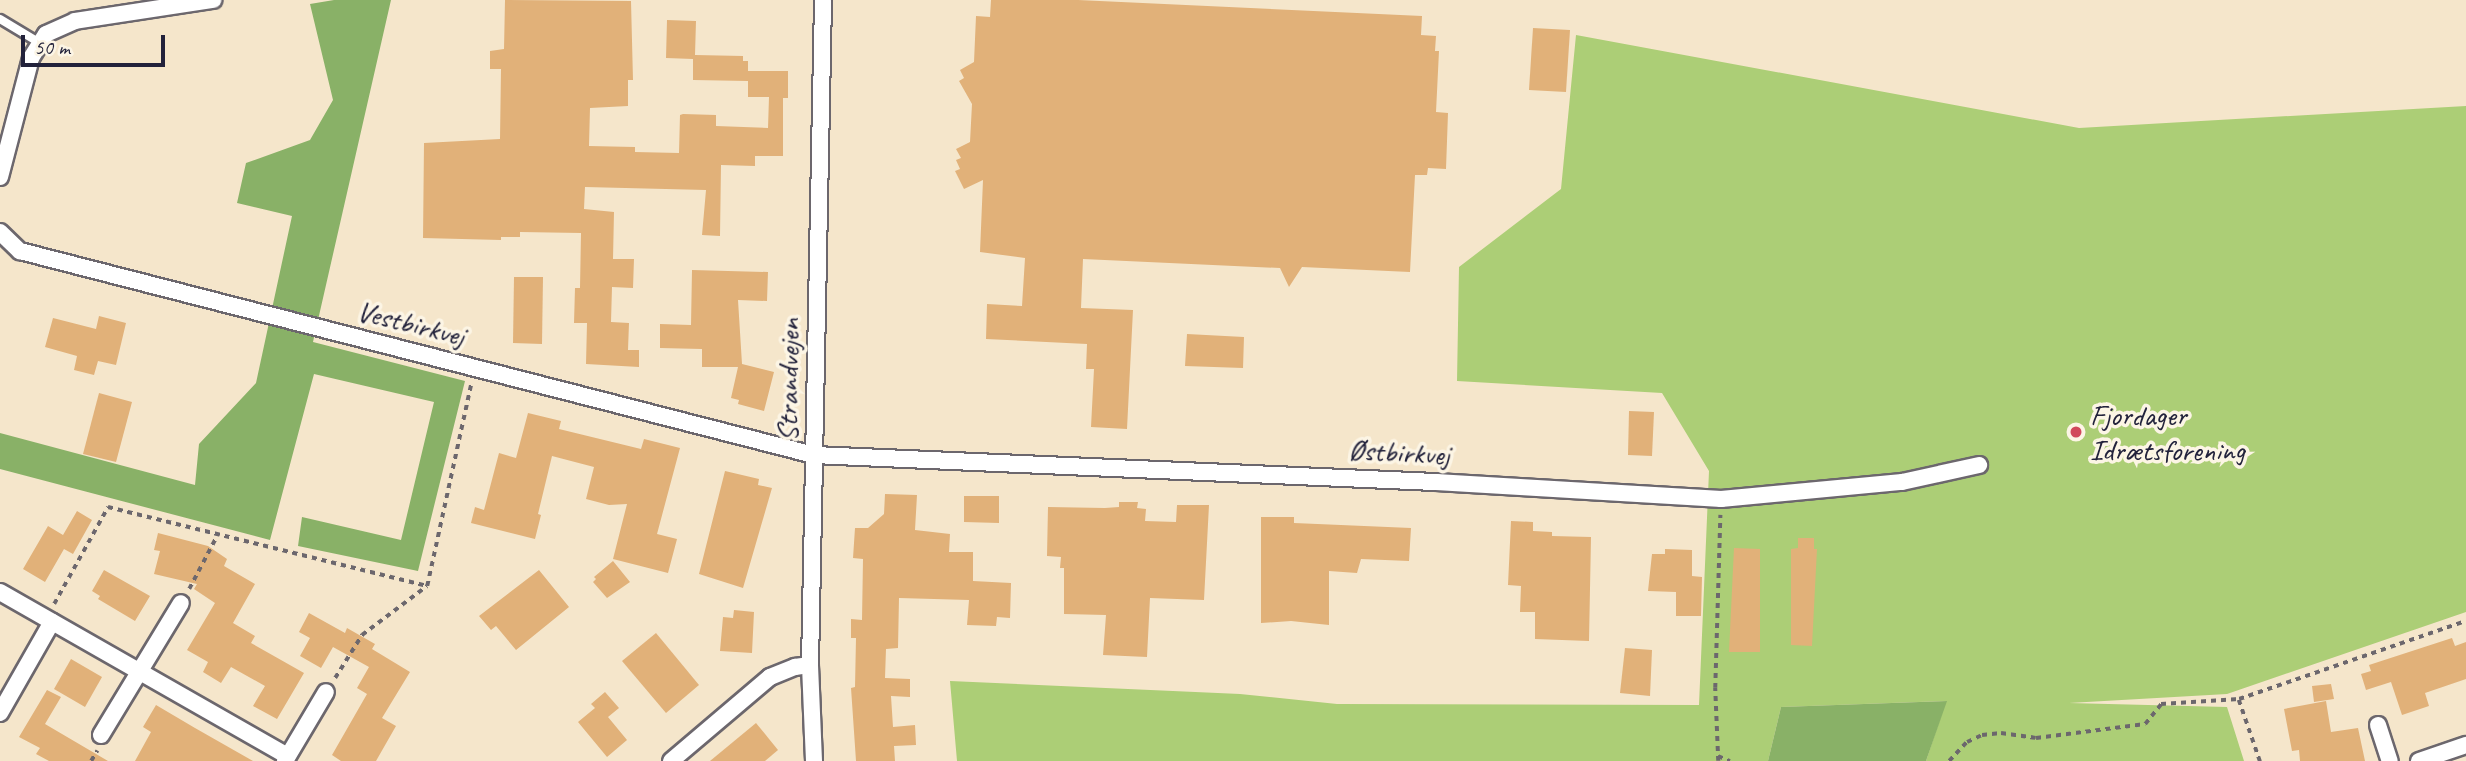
<!DOCTYPE html>
<meta charset="utf-8">
<style>
body{margin:0}
#map{position:relative;width:2466px;height:761px;overflow:hidden;background:#f5e6cb;font-family:Caveat,sans-serif}
div>[style]{position:absolute}
[style*='--x']{left:calc(var(--x)*1px);top:calc(var(--y)*1px);width:calc(var(--w)*1px);rotate:calc(var(--a)*1deg)}
.green>*{inset:0;background:#acce76}
.forest>*{inset:0;background:#89b167}
.building>*{inset:0;background:#e1b179}
.path>*{height:3.5px;margin-top:-1.75px;transform-origin:0;background:repeating-linear-gradient(90deg,#6c676d 0 5px,transparent 0 10px)}
.roads{filter:drop-shadow(2px 0 #6c676d) drop-shadow(-2px 0 #6c676d) drop-shadow(0 2px #6c676d) drop-shadow(0 -2px #6c676d)}
.lane>*{height:8px;margin:-4px;padding:0 4px;transform-origin:4px;border-radius:4px;background:#fff}
.street>*{height:16px;margin:-8px;padding:0 8px;transform-origin:8px;border-radius:8px;background:#fff}
.dots>*{width:19px;height:19px;translate:-50% -50%;box-sizing:border-box;border:4px solid #fcf5e5;border-radius:50%}
span{translate:-50% -50%;white-space:nowrap;text-align:center;line-height:1.15;-webkit-text-stroke:7px #fcf5e5;paint-order:stroke}
.street-label{font-size:30px;color:#22223b}
.poi-label{font-size:30px;color:#22223b}
.left{translate:0 -50%;text-align:left}
.scale{position:absolute;left:21px;top:35px;width:144px;height:32px;box-sizing:border-box;border:4px solid #22223b;border-top:0;padding-left:9px;font-size:21px;line-height:24px;white-space:nowrap;color:#22223b;-webkit-text-stroke:5px #fcf5e5;paint-order:stroke}
</style>
<div id="map">
<div class="green">
<div style="clip-path:polygon(1576px 35px,2079px 128px,2466px 106px,2466px 612px,2227px 694px,2069px 703px,2227px 707px,2244px 761px,1926px 761px,1946px 701px,1781px 707px,1768px 761px,957px 761px,950px 681px,1240px 694px,1337px 704px,1699px 705px,1709px 471px,1662px 393px,1457px 381px,1459px 267px,1561px 189px)"></div>
</div>
<div class="forest">
<div style="clip-path:polygon(334px 0,391px 0,313px 342px,465px 381px,418px 571px,298px 546px,302px 517px,401px 540px,434px 402px,314px 374px,270px 540px,0 469px,0 433px,195px 485px,199px 444px,256px 383px,292px 216px,237px 203px,246px 163px,310px 140px,333px 100px,310px 4px)"></div>
<div style="clip-path:polygon(1947px 701px,1926px 761px,1768px 761px,1781px 707px)"></div>
</div>
<div class="building">
<div style="clip-path:polygon(505px 0,631px 1px,633px 80px,628px 80px,628px 106px,590px 108px,589px 146px,635px 147px,635px 152px,679px 153px,680px 115px,683px 114px,716px 115px,716px 126px,768px 128px,769px 97px,748px 97px,748px 71px,788px 71px,788px 98px,783px 98px,783px 156px,755px 156px,755px 166px,721px 165px,720px 236px,702px 235px,706px 190px,585px 187px,584px 209px,614px 212px,613px 259px,634px 259px,633px 288px,612px 287px,611px 322px,629px 323px,628px 350px,639px 350px,639px 367px,586px 364px,587px 323px,574px 323px,575px 288px,580px 288px,581px 233px,520px 232px,520px 237px,501px 237px,501px 240px,423px 238px,424px 143px,500px 139px,501px 69px,490px 69px,490px 51px,504px 49px)"></div>
<div style="clip-path:polygon(991px 0,1078px 0,1422px 16px,1421px 35px,1436px 36px,1435px 51px,1439px 51px,1436px 112px,1448px 113px,1446px 169px,1428px 168px,1427px 175px,1415px 175px,1410px 272px,1302px 267px,1289px 287px,1280px 268px,1083px 259px,1081px 308px,1133px 310px,1127px 429px,1091px 427px,1094px 369px,1086px 369px,1087px 344px,986px 339px,987px 304px,1022px 306px,1025px 258px,980px 252px,983px 180px,964px 189px,955px 171px,960px 169px,956px 160px,961px 158px,956px 149px,970px 142px,972px 104px,959px 81px,964px 78px,960px 70px,974px 62px,976px 16px,990px 17px)"></div>
<div style="clip-path:polygon(667px 20px,696px 21px,695px 55px,743px 56px,743px 61px,748px 61px,748px 81px,693px 80px,693px 59px,666px 58px)"></div>
<div style="clip-path:polygon(1533px 28px,1570px 30px,1566px 92px,1529px 90px)"></div>
<div style="clip-path:polygon(692px 270px,768px 272px,767px 301px,738px 300px,742px 364px,774px 372px,764px 411px,738px 404px,739px 400px,731px 398px,738px 367px,702px 367px,702px 349px,660px 348px,660px 324px,691px 325px)"></div>
<div style="clip-path:polygon(514px 277px,543px 277px,542px 344px,513px 343px)"></div>
<div style="clip-path:polygon(99px 316px,126px 323px,116px 365px,98px 361px,94px 375px,74px 370px,77px 356px,45px 347px,53px 318px,96px 329px)"></div>
<div style="clip-path:polygon(1187px 334px,1244px 337px,1243px 368px,1185px 366px)"></div>
<div style="clip-path:polygon(99px 393px,132px 402px,116px 462px,83px 454px)"></div>
<div style="clip-path:polygon(1629px 411px,1654px 412px,1652px 456px,1628px 455px)"></div>
<div style="clip-path:polygon(528px 413px,561px 421px,559px 429px,641px 449px,644px 439px,680px 448px,657px 534px,677px 539px,668px 573px,613px 559px,627px 504px,609px 505px,586px 499px,594px 467px,552px 456px,538px 514px,541px 515px,535px 539px,471px 523px,475px 507px,484px 510px,499px 453px,516px 458px)"></div>
<div style="clip-path:polygon(725px 471px,759px 479px,758px 485px,772px 488px,743px 588px,699px 574px)"></div>
<div style="clip-path:polygon(885px 494px,917px 495px,915px 530px,950px 534px,949px 552px,973px 552px,973px 581px,1011px 583px,1010px 618px,997px 617px,996px 626px,967px 625px,969px 600px,899px 598px,898px 648px,886px 649px,885px 678px,910px 679px,910px 697px,891px 696px,893px 727px,915px 725px,916px 745px,894px 746px,895px 761px,856px 761px,851px 688px,855px 687px,856px 638px,851px 638px,851px 619px,862px 620px,863px 559px,853px 558px,855px 528px,868px 528px,884px 514px)"></div>
<div style="clip-path:polygon(964px 496px,999px 496px,999px 523px,964px 522px)"></div>
<div style="clip-path:polygon(1119px 502px,1138px 502px,1137px 508px,1146px 509px,1145px 521px,1176px 522px,1177px 505px,1209px 505px,1204px 600px,1150px 598px,1147px 657px,1103px 655px,1106px 615px,1064px 614px,1064px 568px,1060px 568px,1061px 557px,1047px 556px,1048px 507px,1105px 508px,1119px 507px)"></div>
<div style="clip-path:polygon(77px 511px,92px 520px,73px 554px,64px 549px,45px 582px,23px 569px,48px 526px,63px 535px)"></div>
<div style="clip-path:polygon(1261px 517px,1294px 517px,1294px 523px,1411px 528px,1409px 561px,1361px 559px,1357px 573px,1329px 571px,1329px 625px,1291px 621px,1261px 623px)"></div>
<div style="clip-path:polygon(1511px 521px,1533px 522px,1533px 531px,1552px 532px,1552px 536px,1591px 537px,1589px 641px,1535px 639px,1535px 612px,1520px 612px,1521px 586px,1508px 585px)"></div>
<div style="clip-path:polygon(158px 533px,208px 546px,227px 559px,224px 566px,255px 584px,233px 623px,255px 636px,251px 643px,304px 673px,277px 719px,253px 706px,265px 686px,231px 667px,221px 683px,203px 672px,208px 662px,187px 650px,215px 603px,194px 589px,197px 584px,154px 574px,160px 551px,154px 550px)"></div>
<div style="clip-path:polygon(1798px 538px,1814px 538px,1814px 549px,1817px 549px,1812px 646px,1791px 645px,1791px 549px,1798px 548px)"></div>
<div style="clip-path:polygon(1734px 548px,1760px 549px,1760px 652px,1729px 652px)"></div>
<div style="clip-path:polygon(1665px 549px,1692px 550px,1692px 576px,1702px 577px,1701px 616px,1676px 616px,1676px 592px,1648px 591px,1652px 554px,1665px 554px)"></div>
<div style="clip-path:polygon(613px 561px,630px 582px,607px 598px,593px 582px,596px 579px,594px 577px)"></div>
<div style="clip-path:polygon(104px 570px,150px 596px,135px 621px,98px 599px,100px 596px,92px 591px)"></div>
<div style="clip-path:polygon(539px 570px,569px 607px,516px 650px,496px 626px,491px 630px,479px 616px)"></div>
<div style="clip-path:polygon(734px 610px,754px 612px,752px 653px,720px 651px,723px 617px,733px 618px)"></div>
<div style="clip-path:polygon(309px 613px,345px 633px,347px 628px,375px 644px,372px 649px,410px 672px,382px 718px,396px 726px,376px 761px,341px 761px,332px 755px,367px 694px,357px 688px,369px 667px,333px 647px,321px 668px,300px 656px,310px 638px,299px 632px)"></div>
<div style="clip-path:polygon(656px 633px,699px 685px,666px 713px,622px 661px)"></div>
<div style="clip-path:polygon(2452px 638px,2455px 646px,2466px 642px,2466px 679px,2425px 693px,2429px 706px,2402px 715px,2391px 682px,2366px 690px,2361px 674px,2371px 671px,2369px 665px)"></div>
<div style="clip-path:polygon(1625px 648px,1652px 650px,1650px 696px,1620px 693px)"></div>
<div style="clip-path:polygon(71px 659px,102px 677px,85px 707px,54px 689px)"></div>
<div style="clip-path:polygon(2331px 684px,2334px 699px,2314px 702px,2312px 686px)"></div>
<div style="clip-path:polygon(47px 690px,61px 697px,45px 724px,108px 761px,49px 761px,36px 754px,40px 748px,19px 737px)"></div>
<div style="clip-path:polygon(605px 692px,619px 708px,608px 717px,627px 740px,607px 757px,578px 722px,595px 708px,591px 704px)"></div>
<div style="clip-path:polygon(2326px 701px,2331px 732px,2358px 728px,2365px 761px,2300px 761px,2299px 750px,2292px 751px,2284px 709px)"></div>
<div style="clip-path:polygon(156px 705px,195px 728px,253px 761px,135px 761px,151px 732px,143px 727px)"></div>
<div style="clip-path:polygon(756px 723px,778px 750px,765px 761px,710px 761px)"></div>
</div>
<div class="path">
<div style="--x:189;--y:589;--w:62;--a:-62.2"></div>
<div style="--x:54;--y:604;--w:111;--a:-60.9"></div>
<div style="--x:108;--y:507;--w:329;--a:13.9"></div>
<div style="--x:427;--y:586;--w:206;--a:-77.7"></div>
<div style="--x:335;--y:678;--w:51;--a:-57.9"></div>
<div style="--x:362;--y:635;--w:81;--a:-37"></div>
<div style="--x:2239;--y:700;--w:65;--a:71"></div>
<div style="--x:1718;--y:756;--w:13;--a:23"></div>
<div style="--x:91;--y:761;--w:12;--a:-59"></div>
<div style="--x:1718;--y:761;--w:73;--a:-92.4"></div>
<div style="--x:1715;--y:688;--w:173;--a:-88.3"></div>
<div style="--x:1949;--y:761;--w:26;--a:-47"></div>
<div style="--x:1967;--y:742;--w:17;--a:-25"></div>
<div style="--x:1982;--y:735;--w:19;--a:-6"></div>
<div style="--x:2001;--y:733;--w:35;--a:8"></div>
<div style="--x:2036;--y:738;--w:110;--a:-7.3"></div>
<div style="--x:2145;--y:724;--w:26;--a:-51"></div>
<div style="--x:2161;--y:704;--w:78;--a:-3.7"></div>
<div style="--x:2239;--y:699;--w:240;--a:-19"></div>
</div>
<div class="roads">
<div class="lane">
<div style="--x:0;--y:19;--w:47;--a:31"></div>
</div>
<div class="street">
<div style="--x:0;--y:177;--w:123;--a:-75.4"></div>
<div style="--x:31;--y:58;--w:28;--a:-58"></div>
<div style="--x:46;--y:34;--w:32;--a:-24"></div>
<div style="--x:75;--y:21;--w:140;--a:-8.7"></div>
<div style="--x:0;--y:232;--w:28;--a:44"></div>
<div style="--x:20;--y:251;--w:820;--a:14.41"></div>
<div style="--x:814;--y:455;--w:623;--a:2.49"></div>
<div style="--x:1436;--y:482;--w:286;--a:3.4"></div>
<div style="--x:1721;--y:499;--w:182;--a:-5.4"></div>
<div style="--x:1902;--y:482;--w:79;--a:-12.4"></div>
<div style="--x:0;--y:592;--w:331;--a:29.7"></div>
<div style="--x:0;--y:713;--w:105;--a:-60.3"></div>
<div style="--x:2378;--y:725;--w:38;--a:72"></div>
<div style="--x:101;--y:735;--w:154;--a:-58.8"></div>
<div style="--x:285;--y:761;--w:80;--a:-59.3"></div>
<div style="--x:671;--y:761;--w:130;--a:-40.3"></div>
<div style="--x:770;--y:677;--w:27;--a:-22"></div>
<div style="--x:795;--y:667;--w:15;--a:-8"></div>
<div style="--x:814;--y:761;--w:96;--a:-92.4"></div>
<div style="--x:810;--y:665;--w:665;--a:-88.88"></div>
<div style="--x:2419;--y:761;--w:50;--a:-18.8"></div>
</div>
</div>
<div class="dots">
<div style="left:2076px;top:432px;background:#d1495b"></div>
</div>
<div class="street-label">
<span style="left:411px;top:323px;rotate:14deg">Vestbirkvej</span>
<span style="left:788px;top:380px;rotate:-89deg">Strandvejen</span>
<span style="left:1399px;top:452px;rotate:3deg">Østbirkvej</span>
</div>
<div class="poi-label">
<span class="left" style="left:2090px;top:432px">Fjordager<br>Idrætsforening</span>
</div>
<div class="scale">50 m</div>
</div>
